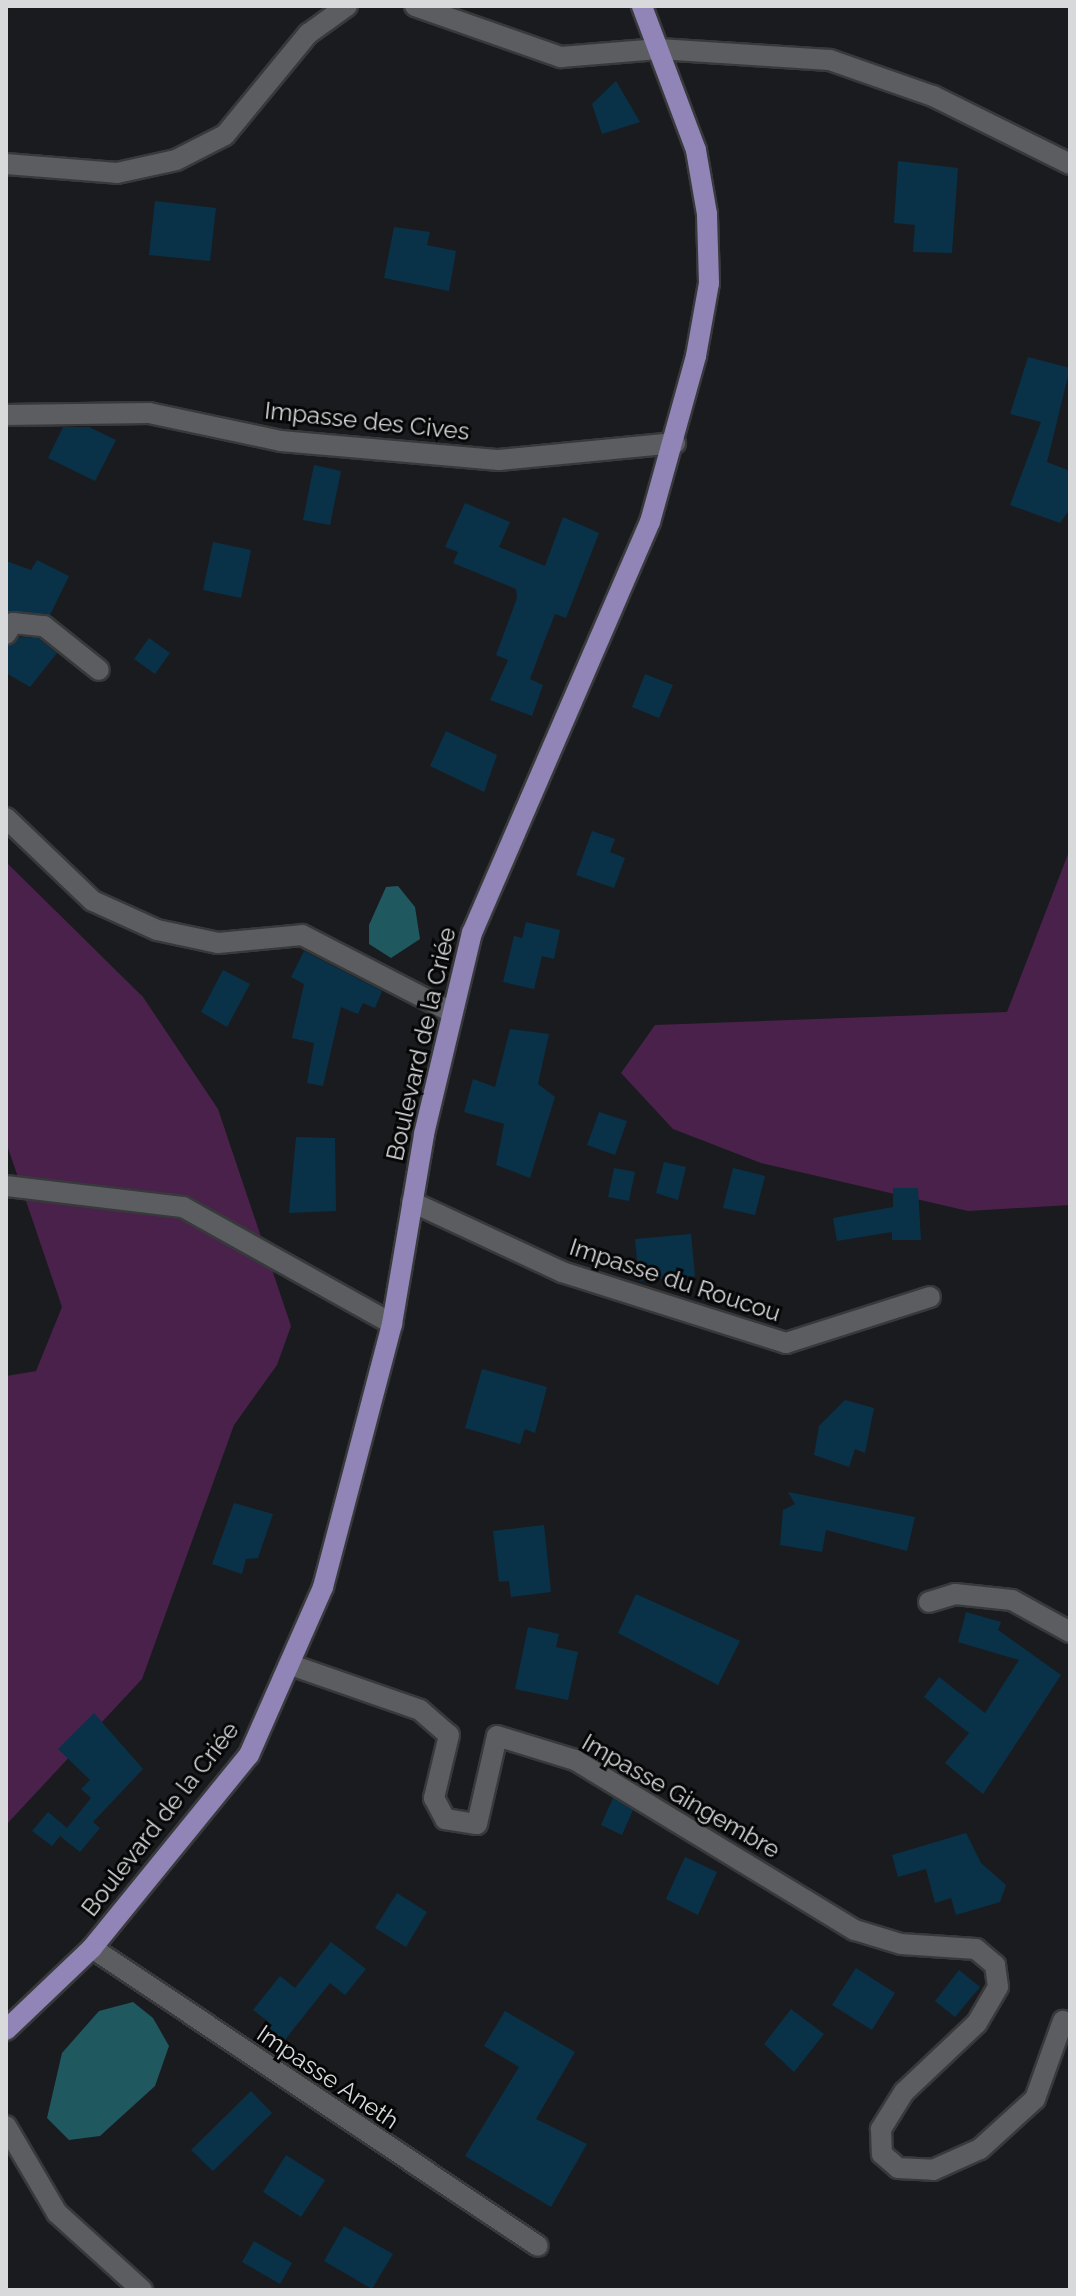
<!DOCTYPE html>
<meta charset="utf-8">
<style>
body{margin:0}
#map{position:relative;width:1076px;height:2296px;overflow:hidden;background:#1a1b1f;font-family:Raleway,sans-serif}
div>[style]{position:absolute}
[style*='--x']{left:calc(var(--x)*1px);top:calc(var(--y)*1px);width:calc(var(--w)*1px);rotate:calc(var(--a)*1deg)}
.green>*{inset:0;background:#49214b}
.water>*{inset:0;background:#205860}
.building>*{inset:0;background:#093248}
.roads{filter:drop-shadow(2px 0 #38393b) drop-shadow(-2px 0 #38393b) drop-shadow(0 2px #38393b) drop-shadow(0 -2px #38393b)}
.minor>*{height:20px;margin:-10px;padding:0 10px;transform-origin:10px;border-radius:10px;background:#5b5d61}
.tertiary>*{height:20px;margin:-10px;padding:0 10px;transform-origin:10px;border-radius:10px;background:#5b5d61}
.primary>*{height:20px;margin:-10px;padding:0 10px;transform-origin:10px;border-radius:10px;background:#9184b7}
span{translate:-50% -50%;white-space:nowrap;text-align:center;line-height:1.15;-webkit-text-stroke:6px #060607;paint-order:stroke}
.street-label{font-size:24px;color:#d8d9db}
.frame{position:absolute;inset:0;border:8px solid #d8d9db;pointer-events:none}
</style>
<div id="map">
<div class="green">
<div style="clip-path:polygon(1070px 849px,1070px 1205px,968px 1211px,761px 1163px,673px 1129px,621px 1073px,655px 1025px,1007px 1012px)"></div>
<div style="clip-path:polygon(6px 862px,143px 997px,218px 1109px,291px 1326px,277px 1365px,234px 1425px,142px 1679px,6px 1825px,6px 1376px,36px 1371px,62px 1307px,6px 1142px)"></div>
</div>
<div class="water">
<div style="clip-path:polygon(398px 886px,415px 907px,420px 939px,391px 958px,369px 944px,369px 925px,386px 887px)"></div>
<div style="clip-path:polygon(133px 2002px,153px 2018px,169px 2046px,155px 2086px,100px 2136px,69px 2140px,47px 2118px,62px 2053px,99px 2011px)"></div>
</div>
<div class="building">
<div style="clip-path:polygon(616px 81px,640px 122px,602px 134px,592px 104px)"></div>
<div style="clip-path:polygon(898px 161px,958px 168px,952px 253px,913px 252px,915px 225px,894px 223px)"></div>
<div style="clip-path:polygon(155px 201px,216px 208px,210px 261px,149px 255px)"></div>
<div style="clip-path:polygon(394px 227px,430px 232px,427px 245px,456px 251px,449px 291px,384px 278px)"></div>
<div style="clip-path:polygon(1028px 357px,1070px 368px,1047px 462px,1070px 471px,1070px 509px,1060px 523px,1010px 505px,1041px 422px,1010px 414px)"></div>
<div style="clip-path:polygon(63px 427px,89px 427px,116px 440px,95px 481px,48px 458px)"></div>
<div style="clip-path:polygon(314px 465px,341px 471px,330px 525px,303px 520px)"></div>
<div style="clip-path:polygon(465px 503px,510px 522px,499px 547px,545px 566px,563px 517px,599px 533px,566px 618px,555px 614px,542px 647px,530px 679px,543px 685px,532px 716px,490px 700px,508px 660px,496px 655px,517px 598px,516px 589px,453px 563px,458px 552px,445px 547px)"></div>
<div style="clip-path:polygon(213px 542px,251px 550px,241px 598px,203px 590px)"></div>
<div style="clip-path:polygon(37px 560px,69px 576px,50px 615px,6px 612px,6px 561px,31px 570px)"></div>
<div style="clip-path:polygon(20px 637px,38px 638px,57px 653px,30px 687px,6px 673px,6px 647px)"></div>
<div style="clip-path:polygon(149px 638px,170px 653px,155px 674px,134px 659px)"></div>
<div style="clip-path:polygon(645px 674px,673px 685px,659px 718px,632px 707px)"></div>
<div style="clip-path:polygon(446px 731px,497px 755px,484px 792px,430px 766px)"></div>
<div style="clip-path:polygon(592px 831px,615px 839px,610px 852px,625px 858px,614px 888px,576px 875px)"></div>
<div style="clip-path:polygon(526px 922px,560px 930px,554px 959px,542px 956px,534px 989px,503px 982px,514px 936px,522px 938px)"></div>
<div style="clip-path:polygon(304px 951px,382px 991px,375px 1008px,363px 1003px,358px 1014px,341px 1007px,323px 1086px,307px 1083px,314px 1043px,292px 1038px,304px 984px,291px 977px)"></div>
<div style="clip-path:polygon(223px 970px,250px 984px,227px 1027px,201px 1012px)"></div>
<div style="clip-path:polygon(510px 1029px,549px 1034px,538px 1084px,555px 1097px,530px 1178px,496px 1165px,504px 1124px,464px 1112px,473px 1079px,495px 1087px)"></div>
<div style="clip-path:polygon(599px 1112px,627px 1121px,615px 1155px,587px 1145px)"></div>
<div style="clip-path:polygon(296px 1137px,335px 1138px,336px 1211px,289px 1213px)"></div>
<div style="clip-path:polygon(664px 1162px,686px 1167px,678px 1200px,656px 1193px)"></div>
<div style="clip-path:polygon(614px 1168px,635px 1172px,629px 1201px,608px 1197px)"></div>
<div style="clip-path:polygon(733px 1168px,765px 1176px,755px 1215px,723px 1208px)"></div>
<div style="clip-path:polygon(893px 1188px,918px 1188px,921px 1240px,892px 1240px,892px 1232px,837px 1241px,833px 1218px,893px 1207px)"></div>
<div style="clip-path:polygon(691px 1234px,695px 1276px,639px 1281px,635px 1239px)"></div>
<div style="clip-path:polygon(482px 1369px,547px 1387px,535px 1433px,525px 1429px,520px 1444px,465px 1428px)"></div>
<div style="clip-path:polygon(845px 1400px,874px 1408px,865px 1453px,855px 1449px,849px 1467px,814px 1455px,819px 1426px)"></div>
<div style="clip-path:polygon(788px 1492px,915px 1517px,907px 1551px,826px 1530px,822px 1552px,780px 1545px,783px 1510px,795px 1504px)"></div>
<div style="clip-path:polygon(234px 1503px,273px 1514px,258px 1558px,246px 1559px,242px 1574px,212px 1564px)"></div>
<div style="clip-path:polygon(544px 1525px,551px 1592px,511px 1597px,509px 1581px,499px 1582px,493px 1531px)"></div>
<div style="clip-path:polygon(636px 1594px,740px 1641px,718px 1685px,618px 1633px)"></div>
<div style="clip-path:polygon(966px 1612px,1001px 1622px,998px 1630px,1061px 1675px,983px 1794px,945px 1763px,969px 1733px,924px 1697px,939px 1677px,985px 1713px,1019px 1660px,958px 1642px)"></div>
<div style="clip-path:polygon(528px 1627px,559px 1634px,556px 1647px,578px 1652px,568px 1700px,515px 1689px)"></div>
<div style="clip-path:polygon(94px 1713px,143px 1769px,93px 1822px,100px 1828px,80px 1852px,60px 1836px,52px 1846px,32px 1831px,48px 1812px,67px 1828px,91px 1798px,81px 1789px,90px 1780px,58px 1749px)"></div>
<div style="clip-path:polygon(613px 1798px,633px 1810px,622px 1835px,601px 1825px)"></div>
<div style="clip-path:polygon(966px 1833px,981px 1863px,1006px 1885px,1000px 1902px,956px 1915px,951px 1898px,935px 1903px,926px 1869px,898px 1877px,892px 1855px)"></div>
<div style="clip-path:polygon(685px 1857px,717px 1872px,698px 1915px,666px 1899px)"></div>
<div style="clip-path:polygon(397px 1893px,427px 1912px,406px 1947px,375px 1928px)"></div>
<div style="clip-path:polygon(331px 1942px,366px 1969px,345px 1995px,330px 1983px,280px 2046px,261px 2032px,269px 2022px,253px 2010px,280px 1976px,295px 1988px)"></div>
<div style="clip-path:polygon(856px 1968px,895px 1993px,872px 2030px,832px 2005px)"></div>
<div style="clip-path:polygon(959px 1970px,980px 1987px,955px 2017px,935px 2001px)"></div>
<div style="clip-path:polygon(791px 2009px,824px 2034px,794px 2072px,764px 2044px)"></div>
<div style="clip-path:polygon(505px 2011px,575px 2052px,536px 2119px,587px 2144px,551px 2207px,465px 2156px,519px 2067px,484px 2046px)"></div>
<div style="clip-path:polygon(251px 2091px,272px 2113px,213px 2171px,191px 2150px)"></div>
<div style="clip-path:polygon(286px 2155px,325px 2180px,301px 2217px,263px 2192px)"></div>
<div style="clip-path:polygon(344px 2226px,393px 2254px,372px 2289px,324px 2261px)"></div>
<div style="clip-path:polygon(254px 2241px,292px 2263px,280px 2284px,242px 2262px)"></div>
</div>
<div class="roads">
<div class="minor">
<div style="--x:415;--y:6;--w:155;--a:19.3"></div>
<div style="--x:561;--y:57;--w:98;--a:-4.7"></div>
<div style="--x:6;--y:164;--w:111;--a:4.6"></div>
<div style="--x:117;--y:173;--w:60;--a:-12.4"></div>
<div style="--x:176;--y:160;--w:55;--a:-27"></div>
<div style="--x:225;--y:135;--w:131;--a:-50.6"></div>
<div style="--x:308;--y:34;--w:48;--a:-35.7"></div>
<div style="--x:6;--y:415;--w:143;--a:-0.8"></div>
<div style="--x:149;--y:413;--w:135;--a:12"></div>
<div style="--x:281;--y:441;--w:219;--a:5"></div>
<div style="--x:499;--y:460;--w:177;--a:-5.5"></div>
<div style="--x:6;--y:634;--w:13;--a:-58"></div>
<div style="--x:13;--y:623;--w:31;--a:6"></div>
<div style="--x:44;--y:626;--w:70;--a:38.7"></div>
<div style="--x:6;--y:818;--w:120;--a:43.7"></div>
<div style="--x:93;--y:901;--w:70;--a:24.4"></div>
<div style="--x:157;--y:930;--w:62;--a:12"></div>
<div style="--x:218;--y:943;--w:84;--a:-5.4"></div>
<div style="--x:302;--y:935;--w:168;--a:27.3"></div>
<div style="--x:6;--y:1186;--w:178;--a:6.8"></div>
<div style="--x:183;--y:1207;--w:240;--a:29.2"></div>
<div style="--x:412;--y:1202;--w:166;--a:25"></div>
<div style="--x:562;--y:1272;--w:235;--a:17.6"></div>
<div style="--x:786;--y:1343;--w:151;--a:-17.7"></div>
<div style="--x:929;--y:1602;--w:27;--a:-17"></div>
<div style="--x:955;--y:1594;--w:57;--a:6"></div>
<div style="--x:1012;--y:1600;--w:66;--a:28.9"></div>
<div style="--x:294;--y:1666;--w:133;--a:19.2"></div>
<div style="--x:420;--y:1710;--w:38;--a:41"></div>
<div style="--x:449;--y:1735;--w:65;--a:103.4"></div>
<div style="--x:434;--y:1798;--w:24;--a:62"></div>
<div style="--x:445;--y:1819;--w:32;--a:9"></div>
<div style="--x:477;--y:1824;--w:90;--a:-77.2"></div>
<div style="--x:497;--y:1736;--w:82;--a:17.1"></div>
<div style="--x:575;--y:1760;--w:328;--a:31.3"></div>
<div style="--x:855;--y:1930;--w:48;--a:16.9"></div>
<div style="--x:901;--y:1944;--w:75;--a:3.8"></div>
<div style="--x:976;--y:1949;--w:25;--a:40"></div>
<div style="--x:995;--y:1965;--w:22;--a:82"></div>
<div style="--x:998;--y:1987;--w:42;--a:120.3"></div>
<div style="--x:977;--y:2023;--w:100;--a:136.6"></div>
<div style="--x:904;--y:2092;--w:44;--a:121.9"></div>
<div style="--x:881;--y:2129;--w:25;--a:88"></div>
<div style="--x:882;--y:2154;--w:21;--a:41"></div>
<div style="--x:898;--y:2168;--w:35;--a:3"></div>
<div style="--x:933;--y:2170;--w:51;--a:-24.1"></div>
<div style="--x:980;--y:2149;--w:74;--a:-42.3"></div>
<div style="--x:1035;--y:2099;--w:83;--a:-70.3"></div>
<div style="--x:92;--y:1948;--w:536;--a:33.75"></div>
<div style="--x:6;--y:2126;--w:101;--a:59.6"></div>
<div style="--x:57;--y:2213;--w:115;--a:42.2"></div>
</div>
<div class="tertiary">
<div style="--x:659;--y:49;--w:171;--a:3.7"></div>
<div style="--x:830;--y:60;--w:109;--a:19.3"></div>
<div style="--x:933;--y:96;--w:153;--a:26.4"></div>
</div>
<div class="primary">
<div style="--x:6;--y:2030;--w:119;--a:-43.6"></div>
<div style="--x:92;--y:1948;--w:249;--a:-50.9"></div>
<div style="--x:249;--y:1755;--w:184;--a:-66.2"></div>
<div style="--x:323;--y:1587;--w:272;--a:-75.3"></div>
<div style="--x:392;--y:1324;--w:193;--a:-80.4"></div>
<div style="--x:424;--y:1134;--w:207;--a:-76.6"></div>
<div style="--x:472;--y:933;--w:448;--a:-66.6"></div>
<div style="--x:650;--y:522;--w:172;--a:-74.5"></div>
<div style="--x:696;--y:356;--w:74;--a:-79.9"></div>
<div style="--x:709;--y:283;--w:69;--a:-91.7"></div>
<div style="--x:707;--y:214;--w:65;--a:-99.8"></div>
<div style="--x:696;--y:150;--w:154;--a:-110.6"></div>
</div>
</div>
<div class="street-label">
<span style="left:367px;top:421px;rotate:6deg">Impasse des Cives</span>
<span style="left:421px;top:1044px;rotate:-77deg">Boulevard de la Criée</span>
<span style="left:675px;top:1280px;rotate:18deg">Impasse du Roucou</span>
<span style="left:681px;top:1796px;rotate:30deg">Impasse Gingembre</span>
<span style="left:160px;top:1819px;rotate:-52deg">Boulevard de la Criée</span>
<span style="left:328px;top:2077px;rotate:34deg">Impasse Aneth</span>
</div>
<div class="frame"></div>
</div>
